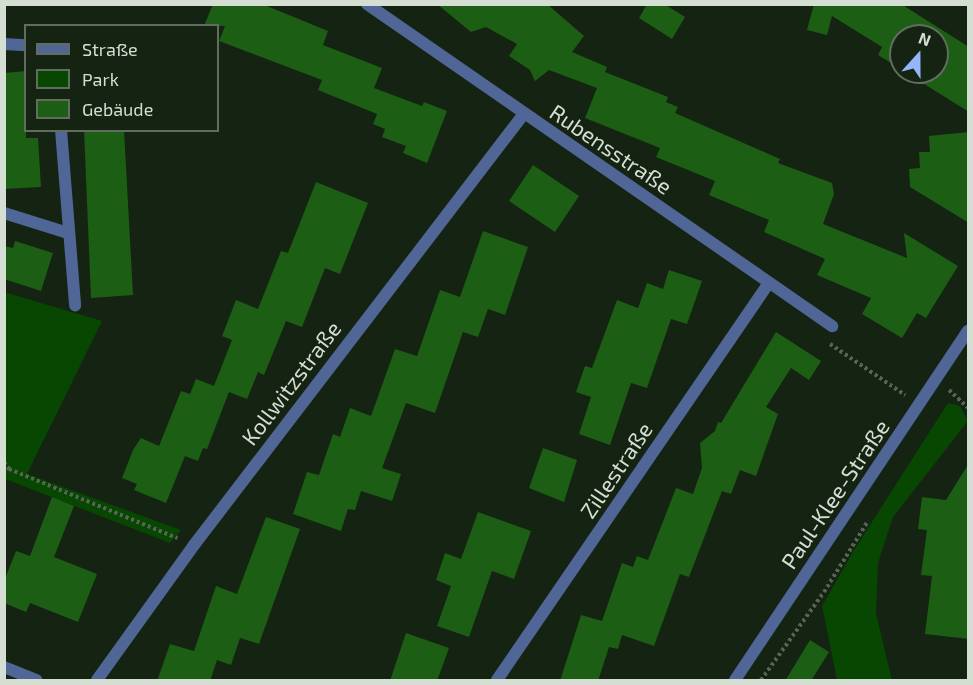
<!DOCTYPE html>
<meta charset="utf-8">
<style>
body{margin:0}
#map{position:relative;width:973px;height:685px;overflow:hidden;background:#142312;font-family:"Exo 2",sans-serif}
div>[style]{position:absolute}
[style*='--x']{left:calc(var(--x)*1px);top:calc(var(--y)*1px);width:calc(var(--w)*1px);rotate:calc(var(--a)*1deg)}
.green>*{inset:0;background:#074701}
.building>*{inset:0;background:#1c5e14}
.path>*{height:4px;margin-top:-2px;transform-origin:0;background:repeating-linear-gradient(90deg,#586556 0 3px,transparent 0 6px)}
.street>*{height:12px;margin:-6px;padding:0 6px;transform-origin:6px;border-radius:6px;background:#506697}
span{translate:-50% -50%;white-space:nowrap;text-align:center;line-height:1.15;-webkit-text-stroke:6px #142312;paint-order:stroke}
.street-label{font-size:22px;color:#d5ded3}
.frame{position:absolute;inset:0;border:6px solid #d5ded3;pointer-events:none}
.legend{position:absolute;left:24px;top:24px;width:195px;height:108px;box-sizing:border-box;background:#142312;border:2px solid #616e5f;margin:0;padding:8px 10px;list-style:none;font-size:18px;color:#d5ded3}
.legend li{display:flex;align-items:center;gap:12px;height:30px}
.legend b{width:30px;border:2px solid #616e5f}
.north{position:absolute;left:889px;top:24px;width:60px;height:60px;box-sizing:border-box;background:#142312;border:2px solid #616e5f;border-radius:50%;rotate:21deg;font-size:16px;font-weight:700;line-height:24px;text-align:center;color:#d5ded3}
.north::after{content:'';display:block;margin:auto;width:21px;height:27px;background:#95b6fd;clip-path:polygon(50% 0,100% 100%,50% 72%,0 100%)}
</style>
<div id="map">
<div class="green">
<div style="clip-path:polygon(4px 292px,102px 321px,27px 474px,181px 530px,170px 543px,5px 479px)"></div>
<div style="clip-path:polygon(948px 403px,960px 406px,968px 421px,893px 517px,878px 563px,876px 614px,892px 680px,837px 680px,822px 606px,854px 550px)"></div>
</div>
<div class="building">
<div style="clip-path:polygon(213px 4px,262px 4px,328px 31px,323px 45px,382px 68px,374px 88px,422px 106px,424px 102px,447px 111px,427px 163px,403px 153px,406px 146px,382px 137px,385px 129px,373px 124px,377px 114px,318px 90px,322px 80px,219px 41px,225px 26px,204px 26px)"></div>
<div style="clip-path:polygon(437px 4px,547px 4px,584px 36px,572px 52px,607px 67px,605px 72px,668px 97px,666px 102px,678px 107px,675px 113px,780px 159px,778px 163px,832px 183px,834px 194px,823px 224px,907px 258px,904px 233px,958px 266px,926px 318px,917px 313px,902px 338px,862px 314px,871px 298px,817px 275px,825px 259px,764px 232px,769px 220px,709px 195px,715px 181px,656px 157px,660px 148px,585px 118px,597px 88px,549px 70px,535px 81px,530px 70px,509px 56px,517px 44px,486px 27px,471px 32px)"></div>
<div style="clip-path:polygon(647px 4px,664px 4px,685px 17px,672px 39px,639px 18px)"></div>
<div style="clip-path:polygon(814px 4px,901px 4px,969px 47px,969px 112px,905px 72px,937px 72px,937px 36px,901px 36px,901px 69px,878px 55px,882px 47px,832px 16px,827px 35px,807px 30px)"></div>
<div style="clip-path:polygon(26px 71px,26px 138px,38px 138px,41px 187px,4px 189px,4px 73px)"></div>
<div style="clip-path:polygon(84px 130px,124px 130px,133px 295px,91px 298px)"></div>
<div style="clip-path:polygon(969px 132px,969px 223px,910px 187px,909px 169px,920px 168px,919px 152px,930px 152px,929px 136px)"></div>
<div style="clip-path:polygon(533px 165px,579px 196px,555px 232px,509px 201px)"></div>
<div style="clip-path:polygon(316px 182px,368px 203px,340px 274px,325px 268px,302px 327px,286px 321px,264px 375px,258px 372px,247px 399px,229px 392px,207px 449px,203px 448px,198px 461px,185px 456px,166px 503px,134px 490px,137px 484px,122px 478px,133px 450px,141px 438px,159px 446px,181px 391px,190px 394px,196px 379px,214px 386px,232px 340px,222px 336px,236px 300px,258px 309px,281px 251px,288px 253px)"></div>
<div style="clip-path:polygon(483px 231px,528px 247px,505px 315px,488px 309px,478px 337px,463px 332px,435px 413px,406px 403px,382px 468px,401px 474px,392px 501px,361px 491px,355px 510px,348px 509px,341px 531px,293px 514px,307px 472px,319px 475px,333px 434px,340px 437px,350px 408px,371px 416px,395px 349px,417px 356px,440px 290px,460px 297px)"></div>
<div style="clip-path:polygon(15px 241px,53px 253px,41px 291px,4px 279px,4px 246px,13px 248px)"></div>
<div style="clip-path:polygon(669px 270px,702px 281px,687px 324px,671px 319px,647px 388px,631px 383px,610px 445px,579px 434px,591px 397px,576px 392px,585px 366px,592px 368px,617px 300px,638px 308px,647px 283px,663px 289px)"></div>
<div style="clip-path:polygon(776px 332px,821px 361px,809px 380px,791px 368px,766px 407px,778px 414px,756px 476px,740px 470px,731px 494px,722px 491px,689px 577px,680px 574px,654px 646px,622px 635px,618px 649px,609px 647px,598px 681px,560px 681px,581px 615px,602px 621px,622px 563px,633px 567px,637px 556px,648px 560px,676px 488px,693px 494px,702px 468px,700px 443px,715px 431px,718px 422px,721px 423px)"></div>
<div style="clip-path:polygon(543px 448px,577px 460px,564px 502px,529px 488px)"></div>
<div style="clip-path:polygon(969px 463px,969px 639px,925px 634px,932px 576px,921px 575px,927px 530px,918px 529px,922px 497px,946px 500px)"></div>
<div style="clip-path:polygon(52px 497px,74px 506px,54px 557px,97px 574px,78px 622px,30px 603px,26px 612px,4px 603px,4px 581px,16px 551px,30px 556px)"></div>
<div style="clip-path:polygon(478px 512px,531px 531px,514px 579px,492px 571px,469px 637px,437px 626px,451px 586px,436px 580px,445px 553px,461px 559px)"></div>
<div style="clip-path:polygon(266px 517px,300px 529px,259px 644px,240px 638px,231px 665px,217px 660px,210px 681px,157px 681px,170px 644px,194px 651px,216px 586px,237px 594px)"></div>
<div style="clip-path:polygon(406px 633px,449px 648px,437px 681px,390px 681px)"></div>
<div style="clip-path:polygon(810px 640px,829px 652px,811px 681px,785px 681px)"></div>
</div>
<div class="path">
<div style="--x:830;--y:344;--w:91;--a:34.2"></div>
<div style="--x:949;--y:390;--w:26;--a:43"></div>
<div style="--x:4;--y:462;--w:9;--a:54"></div>
<div style="--x:9;--y:469;--w:182;--a:22.3"></div>
<div style="--x:761;--y:680;--w:108;--a:-54.4"></div>
<div style="--x:824;--y:592;--w:84;--a:-58.2"></div>
</div>
<div class="street">
<div style="--x:367;--y:4;--w:566;--a:34.7"></div>
<div style="--x:4;--y:44;--w:22;--a:3"></div>
<div style="--x:61;--y:130;--w:176;--a:85.4"></div>
<div style="--x:4;--y:213;--w:67;--a:17.4"></div>
<div style="--x:4;--y:667;--w:35;--a:22"></div>
<div style="--x:97;--y:680;--w:166;--a:-54.3"></div>
<div style="--x:194;--y:545;--w:541;--a:-52.58"></div>
<div style="--x:497;--y:680;--w:481;--a:-55.6"></div>
<div style="--x:735;--y:680;--w:420;--a:-56.3"></div>
</div>
<div class="street-label">
<span style="left:611px;top:149px;rotate:34deg">Rubensstraße</span>
<span style="left:291px;top:383px;rotate:-53deg">Kollwitzstraße</span>
<span style="left:616px;top:470px;rotate:-56deg">Zillestraße</span>
<span style="left:835px;top:494px;rotate:-56deg">Paul-Klee-Straße</span>
</div>
<div class="frame"></div>
<ul class="legend">
<li><b style="height:8px;background:#506697"></b>Straße</li>
<li><b style="height:16px;background:#074701"></b>Park</li>
<li><b style="height:16px;background:#1c5e14"></b>Gebäude</li>
</ul>
<div class="north">N</div>
</div>
